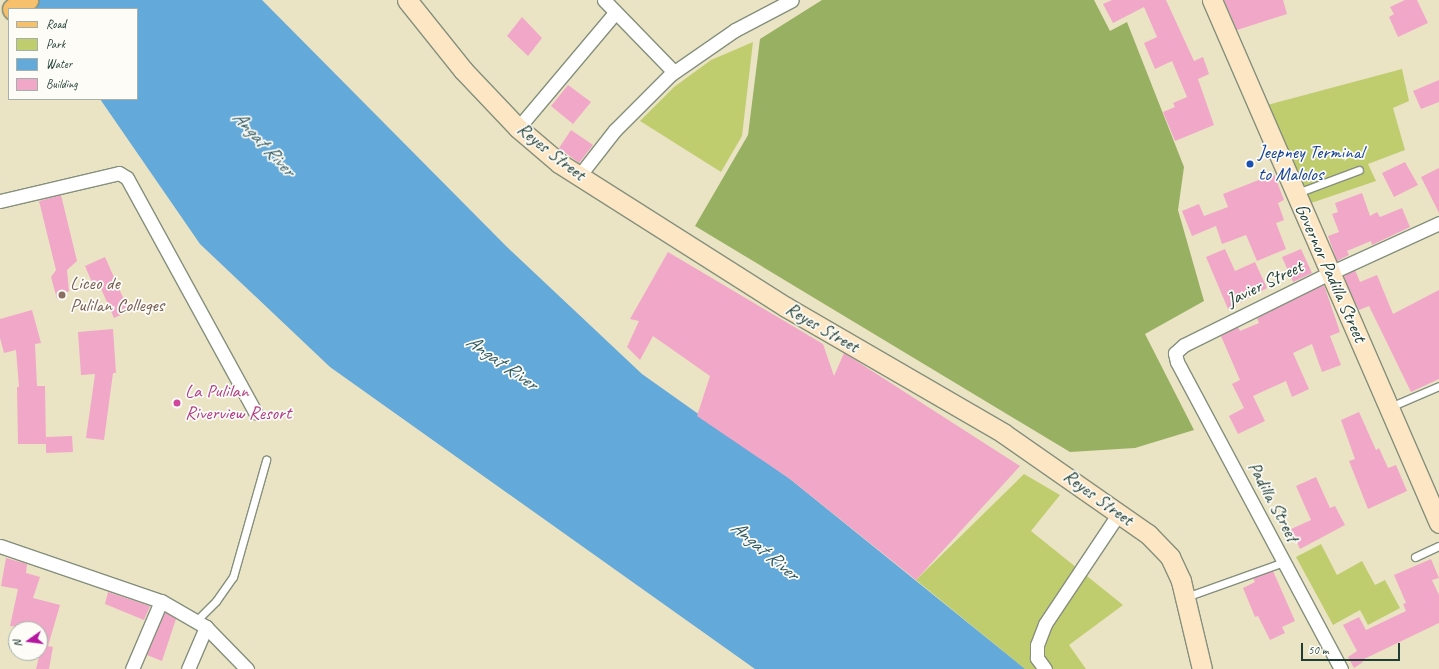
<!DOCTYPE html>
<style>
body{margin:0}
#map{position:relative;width:1439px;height:669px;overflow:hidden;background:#eae4c5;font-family:Caveat,sans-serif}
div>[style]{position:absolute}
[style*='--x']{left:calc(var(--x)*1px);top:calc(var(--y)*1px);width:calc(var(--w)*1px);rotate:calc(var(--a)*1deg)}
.green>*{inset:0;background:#c0cd6e}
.forest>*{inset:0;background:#98b061}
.water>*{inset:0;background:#63a9d9}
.building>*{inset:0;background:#f1a7c8}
.roads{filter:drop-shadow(1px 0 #84907c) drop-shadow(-1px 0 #84907c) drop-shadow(0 1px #84907c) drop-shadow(0 -1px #84907c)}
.lane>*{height:7px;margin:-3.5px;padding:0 3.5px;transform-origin:3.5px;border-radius:3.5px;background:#fff}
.street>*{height:13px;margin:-6.5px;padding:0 6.5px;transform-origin:6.5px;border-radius:6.5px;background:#fff}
.secondary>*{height:19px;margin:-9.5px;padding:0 9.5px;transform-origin:9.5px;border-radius:9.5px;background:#fce6c4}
.primary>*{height:21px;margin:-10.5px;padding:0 10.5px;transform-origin:10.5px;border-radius:10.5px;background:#f7c06c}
.dots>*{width:11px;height:11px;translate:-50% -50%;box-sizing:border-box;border:2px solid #fdfcf7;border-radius:50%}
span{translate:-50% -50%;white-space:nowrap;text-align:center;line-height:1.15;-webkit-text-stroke:3.5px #fdfcf7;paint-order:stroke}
.street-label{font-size:19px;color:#1f3d34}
.transit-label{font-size:19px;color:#164399}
.left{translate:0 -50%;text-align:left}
.education-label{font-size:19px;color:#785e54}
.hotel-label{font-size:19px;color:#b23c85}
.water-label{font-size:20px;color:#335d66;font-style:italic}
.legend{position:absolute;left:8px;top:8px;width:130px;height:92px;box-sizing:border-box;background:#fdfcf7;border:1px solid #a4b0a9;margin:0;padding:5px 7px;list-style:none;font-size:12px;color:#1f3d34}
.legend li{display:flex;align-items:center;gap:8px;height:20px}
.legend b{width:20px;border:1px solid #a4b0a9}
.north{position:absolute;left:8px;top:621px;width:40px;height:40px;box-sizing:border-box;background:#fdfcf7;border:1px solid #a4b0a9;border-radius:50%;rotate:256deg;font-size:11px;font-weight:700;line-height:16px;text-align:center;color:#1f3d34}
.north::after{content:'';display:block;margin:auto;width:14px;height:18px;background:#b5179e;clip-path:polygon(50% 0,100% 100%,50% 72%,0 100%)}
.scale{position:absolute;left:1301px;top:643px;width:99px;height:18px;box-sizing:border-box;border:2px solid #1f3d34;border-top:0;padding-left:5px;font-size:12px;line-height:14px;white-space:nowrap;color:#1f3d34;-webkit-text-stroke:3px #fdfcf7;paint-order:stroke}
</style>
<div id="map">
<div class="green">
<div style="clip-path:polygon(753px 42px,742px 136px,721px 172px,640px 121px,674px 87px,711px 60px)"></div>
<div style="clip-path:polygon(1402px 69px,1409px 101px,1393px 108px,1405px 150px,1368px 164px,1376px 181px,1311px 203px,1267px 105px)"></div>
<div style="clip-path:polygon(1024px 474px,1060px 495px,1031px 531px,1123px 605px,1069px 645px,1086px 669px,1025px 669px,916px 580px)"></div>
<div style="clip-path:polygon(1321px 544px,1337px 575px,1362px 561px,1375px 585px,1385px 580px,1400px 608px,1368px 625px,1360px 610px,1333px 625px,1296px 557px)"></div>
</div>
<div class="forest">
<div style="clip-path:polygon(822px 0,1094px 0,1110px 31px,1127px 22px,1184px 167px,1178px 210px,1204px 301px,1145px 334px,1194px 430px,1135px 448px,1070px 452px,695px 226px,748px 135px,760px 39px)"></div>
</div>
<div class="water">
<div style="clip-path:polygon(32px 0,262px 0,507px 247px,642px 374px,790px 479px,1025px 669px,755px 669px,330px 367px,200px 244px,100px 99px,137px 99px,137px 9px,38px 9px)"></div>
</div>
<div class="building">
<div style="clip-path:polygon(1112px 0,1166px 0,1194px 61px,1203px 57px,1209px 74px,1198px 79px,1214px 125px,1175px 141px,1163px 112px,1175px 107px,1173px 103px,1187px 97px,1172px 61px,1155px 69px,1144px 43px,1157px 37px,1144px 7px,1113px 23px,1103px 4px)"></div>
<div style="clip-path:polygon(1224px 0,1283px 0,1287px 14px,1237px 30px)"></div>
<div style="clip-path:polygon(1405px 0,1417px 0,1428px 23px,1398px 37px,1389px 17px,1394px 14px,1390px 7px)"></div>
<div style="clip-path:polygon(522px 17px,542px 38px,528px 56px,507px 36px)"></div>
<div style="clip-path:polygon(1439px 80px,1439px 102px,1421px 109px,1413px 91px)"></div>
<div style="clip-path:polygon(568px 85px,591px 102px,573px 124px,551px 106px)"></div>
<div style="clip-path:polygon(571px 130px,593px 145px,579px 163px,559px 148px)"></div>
<div style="clip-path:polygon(1405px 162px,1418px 185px,1394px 197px,1382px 173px)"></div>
<div style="clip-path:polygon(1439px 168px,1439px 213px,1421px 177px)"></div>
<div style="clip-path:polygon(1274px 174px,1284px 200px,1278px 203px,1284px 220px,1276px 223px,1286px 249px,1257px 261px,1246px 235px,1222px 244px,1216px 226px,1192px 236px,1182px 211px,1199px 204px,1204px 216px,1228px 207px,1223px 194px)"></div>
<div style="clip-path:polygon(1362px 193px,1370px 216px,1377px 212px,1380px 217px,1402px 208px,1410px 227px,1372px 245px,1371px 241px,1347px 251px,1349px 255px,1337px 261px,1328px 236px,1339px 232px,1332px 214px,1338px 212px,1335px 203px)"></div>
<div style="clip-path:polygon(61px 195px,77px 261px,67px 270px,69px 291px,57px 299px,51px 277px,56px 270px,39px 201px)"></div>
<div style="clip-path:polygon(1225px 249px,1235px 271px,1255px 262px,1267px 288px,1228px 309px,1206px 257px)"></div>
<div style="clip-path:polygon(1301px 249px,1312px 273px,1293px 282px,1282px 257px)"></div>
<div style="clip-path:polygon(668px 252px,823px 344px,834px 376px,844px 353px,1020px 466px,916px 580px,790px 479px,697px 416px,710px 376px,653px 336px,640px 360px,627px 347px,639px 321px,630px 319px)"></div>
<div style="clip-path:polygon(105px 257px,129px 311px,114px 318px,99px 284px,94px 287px,85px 266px)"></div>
<div style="clip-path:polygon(1355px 270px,1360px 282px,1377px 275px,1393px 314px,1439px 290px,1439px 379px,1411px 392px,1369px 306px,1359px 310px,1352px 296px,1344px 276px)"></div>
<div style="clip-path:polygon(1324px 285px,1340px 332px,1330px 336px,1341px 365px,1322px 372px,1312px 344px,1293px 353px,1309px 389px,1292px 397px,1286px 381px,1253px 396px,1265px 421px,1238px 434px,1229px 416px,1244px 408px,1232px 384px,1240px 380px,1221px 336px,1238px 327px,1240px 331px,1259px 323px,1257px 318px)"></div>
<div style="clip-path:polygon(32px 310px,41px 343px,35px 344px,37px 386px,45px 386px,46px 444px,18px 444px,17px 387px,19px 387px,16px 350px,4px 353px,0 338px,0 319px)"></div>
<div style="clip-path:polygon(113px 329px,116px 373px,113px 373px,104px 440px,86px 438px,95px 374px,81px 375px,78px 332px)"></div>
<div style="clip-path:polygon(1359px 412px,1376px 450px,1379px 448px,1388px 468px,1396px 465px,1407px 491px,1368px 509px,1349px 461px,1355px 459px,1341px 420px)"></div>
<div style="clip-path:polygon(72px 436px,73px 452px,46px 453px,46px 437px)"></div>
<div style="clip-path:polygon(1316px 477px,1330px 508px,1335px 506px,1345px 525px,1300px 549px,1291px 529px,1311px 520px,1296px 486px)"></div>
<div style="clip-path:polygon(6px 558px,27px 564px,26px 573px,40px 577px,33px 598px,60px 605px,48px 646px,53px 647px,49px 669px,36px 669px,40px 653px,40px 629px,10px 626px,18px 589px,1px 586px)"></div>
<div style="clip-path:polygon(1431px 559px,1439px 578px,1432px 580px,1439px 595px,1439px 623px,1362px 660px,1363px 662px,1354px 668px,1348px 657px,1357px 651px,1343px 625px,1359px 617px,1366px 630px,1406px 611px,1403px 604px,1406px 603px,1394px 575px)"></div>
<div style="clip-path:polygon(1273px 571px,1295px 621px,1282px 627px,1285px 633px,1270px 640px,1258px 616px,1255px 617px,1243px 588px,1255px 582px,1253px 578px)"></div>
<div style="clip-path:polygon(108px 592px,150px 606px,144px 620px,105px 604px)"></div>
<div style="clip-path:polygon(165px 612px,176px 619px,162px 661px,147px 655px)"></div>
</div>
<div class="roads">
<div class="lane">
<div style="--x:1297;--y:193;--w:66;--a:-20.4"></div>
<div style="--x:1390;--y:407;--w:53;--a:-23.2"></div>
<div style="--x:1415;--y:557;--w:26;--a:-25"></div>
<div style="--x:1186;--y:597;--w:104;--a:-19.7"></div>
<div style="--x:196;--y:621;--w:28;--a:-45"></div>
<div style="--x:216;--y:601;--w:29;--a:-55"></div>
<div style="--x:233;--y:577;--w:122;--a:-74.2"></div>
</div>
<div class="street">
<div style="--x:604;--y:0;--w:100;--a:45.8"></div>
<div style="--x:518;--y:128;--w:150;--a:-49.9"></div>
<div style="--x:579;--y:176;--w:58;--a:-52"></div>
<div style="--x:615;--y:130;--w:78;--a:-45"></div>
<div style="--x:670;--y:75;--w:79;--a:-34.7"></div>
<div style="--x:735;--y:30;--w:64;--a:-27.8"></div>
<div style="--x:0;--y:201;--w:122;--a:-13.2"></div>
<div style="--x:119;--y:173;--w:9;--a:32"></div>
<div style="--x:127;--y:178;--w:267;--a:61.3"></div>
<div style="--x:0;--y:546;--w:170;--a:18.9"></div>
<div style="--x:161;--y:601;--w:52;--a:30"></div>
<div style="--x:206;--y:627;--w:59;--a:45.7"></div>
<div style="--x:132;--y:669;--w:74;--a:-66.9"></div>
<div style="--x:188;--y:669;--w:46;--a:-66.8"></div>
<div style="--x:1045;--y:669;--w:14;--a:-126"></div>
<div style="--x:1037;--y:658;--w:13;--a:-90"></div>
<div style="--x:1037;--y:645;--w:22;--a:-69"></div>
<div style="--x:1045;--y:624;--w:133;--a:-56.3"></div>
<div style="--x:1341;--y:669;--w:348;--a:-118.1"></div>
<div style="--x:1177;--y:362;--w:9;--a:-103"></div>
<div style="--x:1175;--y:353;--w:12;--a:-42"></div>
<div style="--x:1184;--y:345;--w:163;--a:-26.3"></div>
<div style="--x:1330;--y:273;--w:120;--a:-24.6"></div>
</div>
<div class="secondary">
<div style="--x:407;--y:0;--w:90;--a:51.3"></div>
<div style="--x:463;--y:70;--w:80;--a:46.5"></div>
<div style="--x:518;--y:128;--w:54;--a:40.5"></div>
<div style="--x:559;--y:163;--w:269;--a:32.4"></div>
<div style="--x:786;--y:307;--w:251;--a:30.1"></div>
<div style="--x:1003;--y:433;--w:177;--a:34.9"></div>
<div style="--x:1148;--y:534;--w:32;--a:46"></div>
<div style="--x:1170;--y:557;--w:26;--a:65"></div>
<div style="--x:1181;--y:581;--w:90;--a:76.6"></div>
<div style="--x:1212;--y:0;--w:570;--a:66.54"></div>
</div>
<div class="primary">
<div style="--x:13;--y:9;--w:17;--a:-33"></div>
</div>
</div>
<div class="dots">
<div style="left:1250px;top:164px;background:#1a4fb4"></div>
<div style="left:62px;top:295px;background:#8d6e63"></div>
<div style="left:177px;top:403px;background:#d1479c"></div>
</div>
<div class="street-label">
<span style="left:551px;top:152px;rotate:38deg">Reyes Street</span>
<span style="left:1330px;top:273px;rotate:66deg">Governor Padilla Street</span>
<span style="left:1265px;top:284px;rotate:-26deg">Javier Street</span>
<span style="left:822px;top:328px;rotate:30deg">Reyes Street</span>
<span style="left:1098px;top:498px;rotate:36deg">Reyes Street</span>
<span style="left:1273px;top:502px;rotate:62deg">Padilla Street</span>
</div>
<div class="transit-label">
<span class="left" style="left:1258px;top:164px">Jeepney Terminal<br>to Malolos</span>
</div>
<div class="education-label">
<span class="left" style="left:70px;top:295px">Liceo de<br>Pulilan Colleges</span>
</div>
<div class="hotel-label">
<span class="left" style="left:185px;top:403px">La Pulilan<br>Riverview Resort</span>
</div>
<div class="water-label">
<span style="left:264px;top:143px;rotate:47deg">Angat River</span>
<span style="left:502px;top:362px;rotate:35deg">Angat River</span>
<span style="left:765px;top:550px;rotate:40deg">Angat River</span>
</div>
<ul class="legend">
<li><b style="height:5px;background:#f7c06c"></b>Road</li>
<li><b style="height:11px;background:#c0cd6e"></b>Park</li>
<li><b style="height:11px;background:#63a9d9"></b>Water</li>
<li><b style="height:11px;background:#f1a7c8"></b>Building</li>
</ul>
<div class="north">N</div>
<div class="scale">50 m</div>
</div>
